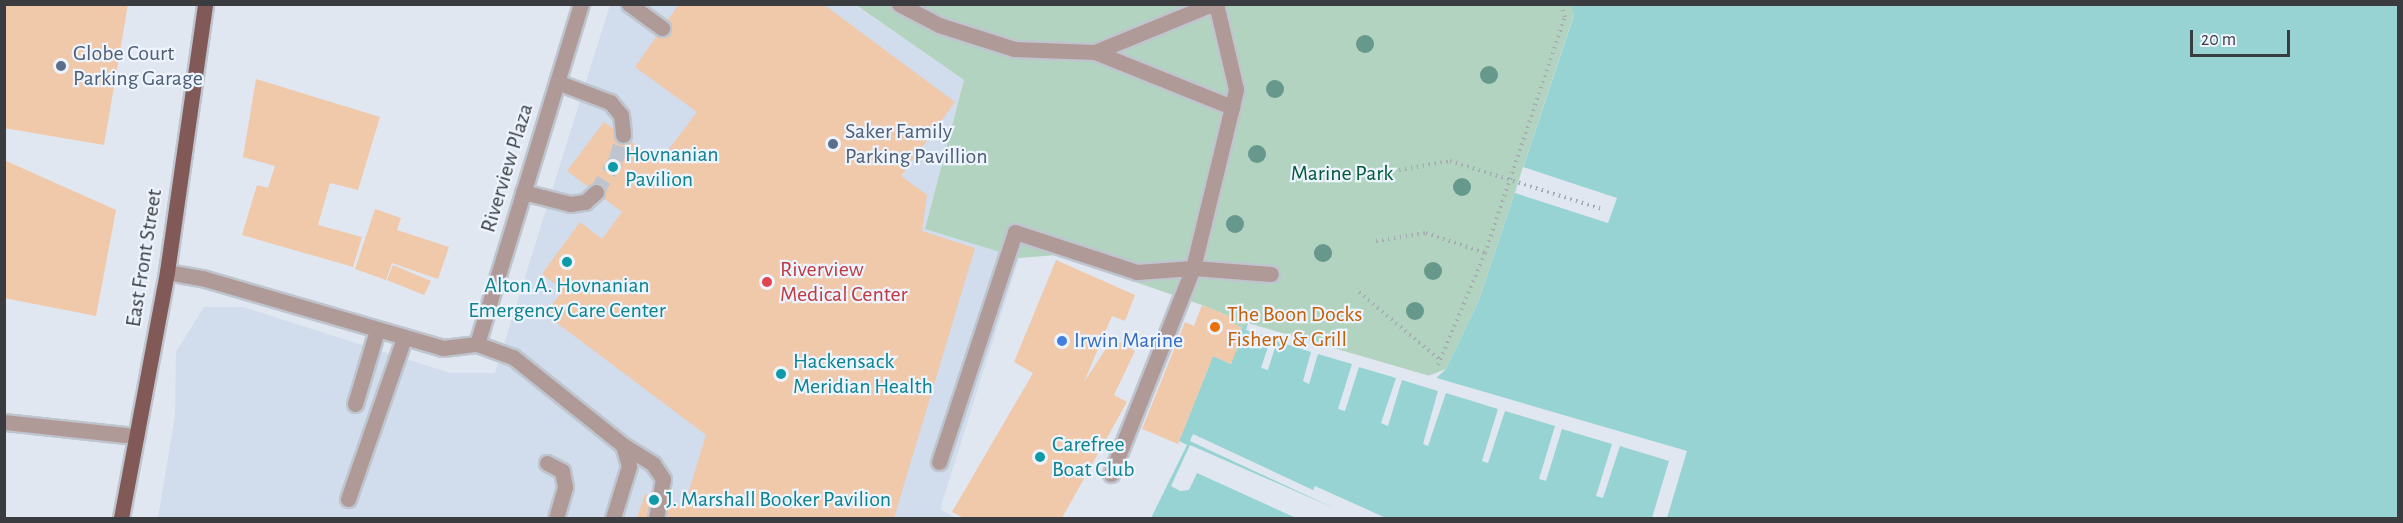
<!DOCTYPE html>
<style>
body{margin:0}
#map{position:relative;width:2403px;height:523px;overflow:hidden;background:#e0e7f1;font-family:"Alegreya Sans",sans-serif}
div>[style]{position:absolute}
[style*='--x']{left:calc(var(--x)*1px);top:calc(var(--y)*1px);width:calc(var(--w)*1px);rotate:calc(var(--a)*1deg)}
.built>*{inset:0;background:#d1dcec}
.green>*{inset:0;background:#b2d3c0}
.water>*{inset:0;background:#98d3d3}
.pier>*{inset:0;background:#e0e7f1}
.building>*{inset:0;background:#f0c8aa}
.minor-tunnel>*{height:15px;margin-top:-7.5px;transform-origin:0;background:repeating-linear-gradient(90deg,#bfc5ce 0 15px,transparent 0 23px)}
.path>*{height:4px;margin-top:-2px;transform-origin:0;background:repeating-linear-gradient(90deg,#a7acb4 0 1.5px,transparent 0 6px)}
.roads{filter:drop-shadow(2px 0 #bfc5ce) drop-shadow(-2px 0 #bfc5ce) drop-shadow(0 2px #bfc5ce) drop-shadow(0 -2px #bfc5ce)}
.minor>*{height:15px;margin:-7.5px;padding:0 7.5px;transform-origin:7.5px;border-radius:7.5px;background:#b09a97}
.major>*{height:15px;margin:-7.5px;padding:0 7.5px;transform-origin:7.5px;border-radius:7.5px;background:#815a57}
.trees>*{width:18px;height:18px;margin:-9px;border-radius:50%;background:#66998c}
.dots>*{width:16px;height:16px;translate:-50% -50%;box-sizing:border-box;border:3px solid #edf4fe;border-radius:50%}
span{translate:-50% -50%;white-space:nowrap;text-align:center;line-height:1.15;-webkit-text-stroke:4.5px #edf4fe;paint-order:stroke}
.service-label{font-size:22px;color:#4e5e75}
.left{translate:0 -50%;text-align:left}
.culture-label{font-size:22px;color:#0d838f}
.street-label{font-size:22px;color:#3a3c40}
.park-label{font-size:22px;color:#035939}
.health-label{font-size:22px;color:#be3a42}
.food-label{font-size:22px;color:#c56008}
.shop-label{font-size:22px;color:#366cbe}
.frame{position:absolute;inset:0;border:6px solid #3a3c40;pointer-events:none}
.scale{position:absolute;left:2190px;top:30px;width:100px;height:27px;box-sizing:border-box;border:3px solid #3a3c40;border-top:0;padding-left:8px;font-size:18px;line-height:21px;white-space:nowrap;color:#3a3c40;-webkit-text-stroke:4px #edf4fe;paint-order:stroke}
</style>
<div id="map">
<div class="built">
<div style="clip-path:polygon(610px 5px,855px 5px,964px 80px,925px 229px,1019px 258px,940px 509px,956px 518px,158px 518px,175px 416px,176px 352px,204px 307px,243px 307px,450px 373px,495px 373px)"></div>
</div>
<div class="green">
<div style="clip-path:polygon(1571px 4px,1574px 14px,1479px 300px,1446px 369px,1428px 376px,1249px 324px,1246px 330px,1234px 324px,1236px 319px,1202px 305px,1057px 255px,1019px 258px,925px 229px,964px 80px,856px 5px)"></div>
</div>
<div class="water">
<div style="clip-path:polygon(1571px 5px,2398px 5px,2398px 518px,1151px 518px,1187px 445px,1179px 441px,1213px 356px,1231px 364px,1242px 328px,1248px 323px,1433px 381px,1446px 369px,1479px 300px,1574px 15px)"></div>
</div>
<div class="pier">
<div style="clip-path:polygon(1523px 167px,1617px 198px,1608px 223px,1515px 193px)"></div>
<div style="clip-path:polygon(1248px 323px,1687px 451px,1667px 518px,1652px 518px,1669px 461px,1620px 446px,1603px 498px,1596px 496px,1612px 444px,1562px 429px,1546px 481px,1539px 479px,1555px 426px,1505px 411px,1488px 463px,1482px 461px,1498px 409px,1446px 393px,1428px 446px,1423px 444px,1438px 391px,1402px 380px,1388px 426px,1381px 423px,1396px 378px,1359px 367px,1345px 411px,1338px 409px,1352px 364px,1318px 354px,1309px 384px,1303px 381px,1311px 352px,1277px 341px,1268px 370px,1261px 368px,1271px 338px,1246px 330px)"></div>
<div style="clip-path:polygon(1193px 434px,1313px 490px,1315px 486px,1386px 518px,1296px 518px,1197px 473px,1189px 490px,1180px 491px,1171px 486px,1190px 445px,1336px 509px,1190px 441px)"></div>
</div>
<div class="building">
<div style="clip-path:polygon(4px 4px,128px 4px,104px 145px,4px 128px)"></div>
<div style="clip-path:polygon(679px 4px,823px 4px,955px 102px,901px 176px,927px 195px,922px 231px,975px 248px,894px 518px,637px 518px,645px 494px,684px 507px,706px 435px,545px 314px,563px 290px,542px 274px,580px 222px,602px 239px,622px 212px,567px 171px,604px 122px,659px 162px,697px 112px,635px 67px)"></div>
<div style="clip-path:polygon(256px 79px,380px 117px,358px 190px,322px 181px,330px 183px,318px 225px,362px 237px,353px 267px,242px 235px,257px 185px,268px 188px,275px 166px,243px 157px)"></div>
<div style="clip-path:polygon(4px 160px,116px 210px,96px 316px,4px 298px)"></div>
<div style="clip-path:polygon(375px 209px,401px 218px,397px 230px,449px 247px,438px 279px,392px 263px,386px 280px,355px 269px)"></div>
<div style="clip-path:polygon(1056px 260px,1135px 295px,1125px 321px,1112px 316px,1084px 382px,1113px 338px,1135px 351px,1114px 395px,1127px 402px,1062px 518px,964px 518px,952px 512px,1033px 373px,1014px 362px)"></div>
<div style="clip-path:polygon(393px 265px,431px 281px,424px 295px,387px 280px)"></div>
<div style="clip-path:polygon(1202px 305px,1236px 319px,1234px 324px,1242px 328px,1239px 344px,1231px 364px,1213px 356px,1178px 444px,1142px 429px,1185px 322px,1194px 326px)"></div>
</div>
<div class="minor-tunnel">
<div style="--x:596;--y:192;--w:38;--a:-58"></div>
<div style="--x:616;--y:160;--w:26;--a:-74"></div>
</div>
<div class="path">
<div style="--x:1052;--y:4;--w:44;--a:0"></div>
<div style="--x:1399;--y:170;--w:52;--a:-10"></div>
<div style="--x:1450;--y:161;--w:159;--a:17.5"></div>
<div style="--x:1376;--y:241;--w:51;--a:-9.1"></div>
<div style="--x:1426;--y:233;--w:62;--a:18.7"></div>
<div style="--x:1359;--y:292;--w:106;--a:40"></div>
<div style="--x:1438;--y:365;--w:121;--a:-67.2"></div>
<div style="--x:1485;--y:253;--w:249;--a:-71.3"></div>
<div style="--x:1565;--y:17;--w:14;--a:-107"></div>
</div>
<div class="roads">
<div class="minor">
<div style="--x:629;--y:4;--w:41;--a:36"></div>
<div style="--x:899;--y:4;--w:45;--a:27.7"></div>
<div style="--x:939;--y:25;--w:79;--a:17.7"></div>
<div style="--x:1014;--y:49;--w:81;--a:2.1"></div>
<div style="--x:1095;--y:52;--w:148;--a:21.9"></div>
<div style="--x:1095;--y:52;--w:126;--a:-22.3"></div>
<div style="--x:557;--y:82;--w:57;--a:20.7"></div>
<div style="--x:610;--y:102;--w:17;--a:50"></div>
<div style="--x:621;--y:115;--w:20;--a:84"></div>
<div style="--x:523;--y:192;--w:49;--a:14.3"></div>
<div style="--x:570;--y:204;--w:15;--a:-8"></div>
<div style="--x:585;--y:202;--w:15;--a:-42"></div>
<div style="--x:167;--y:272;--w:36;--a:10"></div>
<div style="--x:202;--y:278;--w:251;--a:16.2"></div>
<div style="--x:443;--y:348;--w:34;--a:-7"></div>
<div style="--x:477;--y:344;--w:38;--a:20"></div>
<div style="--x:513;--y:357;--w:141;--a:38.7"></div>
<div style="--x:623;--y:445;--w:22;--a:74"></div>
<div style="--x:629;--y:466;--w:54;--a:107.1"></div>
<div style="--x:477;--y:344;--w:356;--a:-73"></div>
<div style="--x:355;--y:404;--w:77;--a:-73.4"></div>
<div style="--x:4;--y:422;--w:133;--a:6.1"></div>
<div style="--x:623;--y:445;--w:36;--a:32"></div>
<div style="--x:653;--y:464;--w:18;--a:56"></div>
<div style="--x:663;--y:479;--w:40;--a:100"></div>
<div style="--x:939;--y:462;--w:242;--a:-71.7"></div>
<div style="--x:1015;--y:232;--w:128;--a:18.2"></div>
<div style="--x:1137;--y:272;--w:56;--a:-4.1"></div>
<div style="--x:1193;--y:268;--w:78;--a:4.4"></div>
<div style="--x:547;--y:463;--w:17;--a:28"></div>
<div style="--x:562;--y:471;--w:16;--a:79"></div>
<div style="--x:565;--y:487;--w:32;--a:106"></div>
<div style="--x:1111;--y:474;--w:222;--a:-68.3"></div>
<div style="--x:1193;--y:268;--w:166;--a:-76.4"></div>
<div style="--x:1232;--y:107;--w:18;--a:-77"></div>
<div style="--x:1236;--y:89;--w:87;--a:-103.2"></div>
<div style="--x:348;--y:499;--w:170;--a:-70.8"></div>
</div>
<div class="major">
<div style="--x:121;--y:518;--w:250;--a:-79.4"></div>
<div style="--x:167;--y:272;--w:271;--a:-81.9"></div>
</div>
</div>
<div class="trees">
<div style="left:1365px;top:44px"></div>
<div style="left:1489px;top:75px"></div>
<div style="left:1275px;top:89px"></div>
<div style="left:1257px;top:154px"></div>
<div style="left:1462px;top:187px"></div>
<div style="left:1235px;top:224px"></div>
<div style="left:1323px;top:253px"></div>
<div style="left:1433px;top:271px"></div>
<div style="left:1415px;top:311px"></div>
</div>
<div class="dots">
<div style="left:61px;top:66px;background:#5c6f8a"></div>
<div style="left:833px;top:144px;background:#5c6f8a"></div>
<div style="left:613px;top:167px;background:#0f9aa8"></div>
<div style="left:567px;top:262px;background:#0f9aa8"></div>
<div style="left:767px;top:282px;background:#e0444e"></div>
<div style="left:1215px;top:327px;background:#e8710a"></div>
<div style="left:1062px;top:341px;background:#3f7fe0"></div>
<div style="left:781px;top:374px;background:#0f9aa8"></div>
<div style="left:1040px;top:457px;background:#0f9aa8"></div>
<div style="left:654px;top:500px;background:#0f9aa8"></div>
</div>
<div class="service-label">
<span class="left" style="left:73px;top:66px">Globe Court<br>Parking Garage</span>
<span class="left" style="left:845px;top:144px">Saker Family<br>Parking Pavillion</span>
</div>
<div class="culture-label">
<span class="left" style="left:625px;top:167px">Hovnanian<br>Pavilion</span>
<span style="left:567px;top:298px">Alton A. Hovnanian<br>Emergency Care Center</span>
<span class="left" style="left:793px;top:374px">Hackensack<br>Meridian Health</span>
<span class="left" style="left:1052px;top:457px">Carefree<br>Boat Club</span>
<span class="left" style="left:666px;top:500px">J. Marshall Booker Pavilion</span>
</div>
<div class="street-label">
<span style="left:507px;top:168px;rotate:-73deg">Riverview Plaza</span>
<span style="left:144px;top:258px;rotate:-81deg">East Front Street</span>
</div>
<div class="park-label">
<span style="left:1342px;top:174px">Marine Park</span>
</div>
<div class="health-label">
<span class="left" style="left:780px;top:282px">Riverview<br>Medical Center</span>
</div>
<div class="food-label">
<span class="left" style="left:1227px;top:327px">The Boon Docks<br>Fishery &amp; Grill</span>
</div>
<div class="shop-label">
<span class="left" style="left:1074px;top:341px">Irwin Marine</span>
</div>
<div class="frame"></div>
<div class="scale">20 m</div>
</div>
